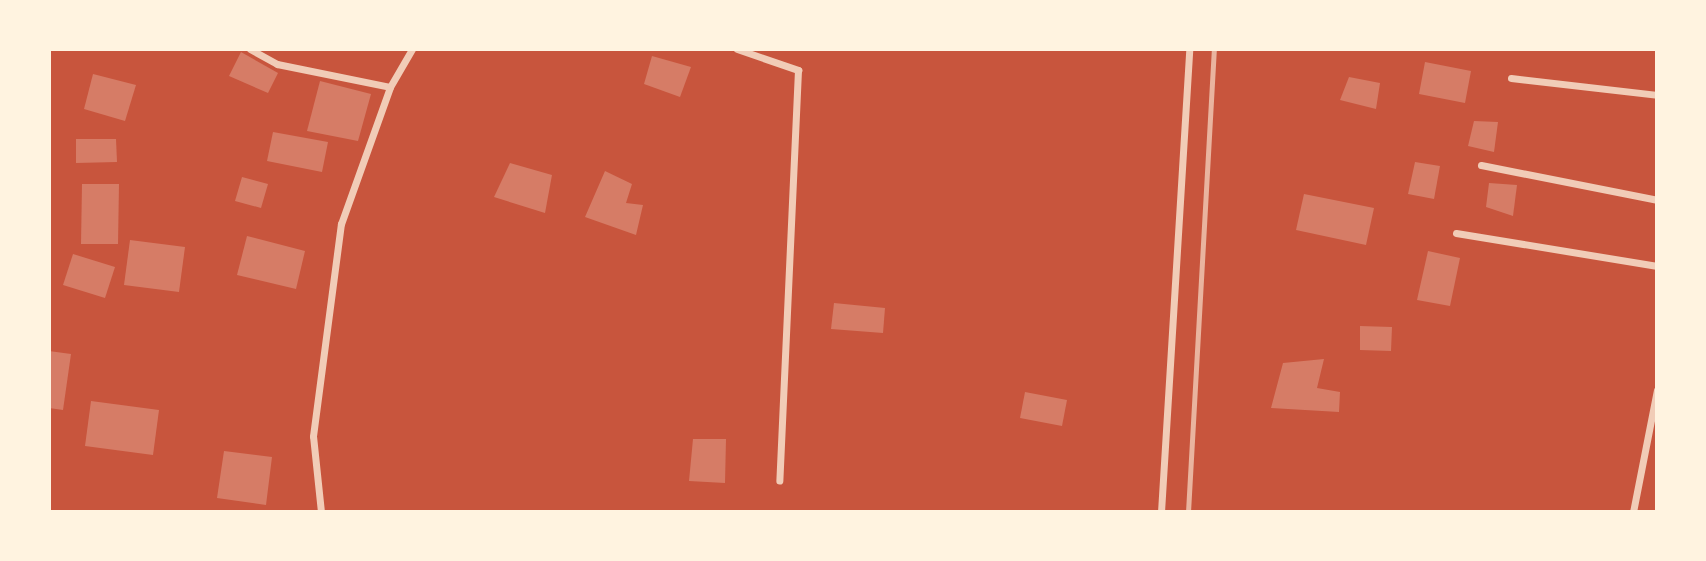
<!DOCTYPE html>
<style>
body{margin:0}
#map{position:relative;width:1706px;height:561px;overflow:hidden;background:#c8553d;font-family:Ubuntu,sans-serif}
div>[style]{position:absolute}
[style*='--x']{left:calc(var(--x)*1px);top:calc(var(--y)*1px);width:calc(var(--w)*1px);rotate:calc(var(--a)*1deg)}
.building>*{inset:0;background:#d67c66}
.minor>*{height:7px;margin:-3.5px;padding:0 3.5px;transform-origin:3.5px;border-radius:3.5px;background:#f1ccb7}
.rail>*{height:5px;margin:-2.5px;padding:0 2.5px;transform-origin:2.5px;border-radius:2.5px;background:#e9b49f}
span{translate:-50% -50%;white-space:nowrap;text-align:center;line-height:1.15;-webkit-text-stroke:7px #fff3e0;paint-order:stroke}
.frame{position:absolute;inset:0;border:51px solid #fff3e0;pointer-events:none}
</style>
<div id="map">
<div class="building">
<div style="clip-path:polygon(241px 52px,278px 73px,268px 93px,229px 76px)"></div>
<div style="clip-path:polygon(652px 56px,691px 67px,680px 97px,644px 84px)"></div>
<div style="clip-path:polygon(1425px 62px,1471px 71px,1465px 103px,1419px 94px)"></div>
<div style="clip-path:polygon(93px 74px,136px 85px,125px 121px,84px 109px)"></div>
<div style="clip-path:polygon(1349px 77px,1380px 83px,1376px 109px,1340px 100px)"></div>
<div style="clip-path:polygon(320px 81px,371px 94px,358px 141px,307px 131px)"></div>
<div style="clip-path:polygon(1474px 121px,1498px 122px,1494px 152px,1468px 146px)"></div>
<div style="clip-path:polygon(273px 132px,328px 142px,322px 172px,267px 161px)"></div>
<div style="clip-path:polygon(76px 139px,116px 139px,117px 162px,76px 163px)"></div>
<div style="clip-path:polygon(1415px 162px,1440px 166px,1434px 199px,1408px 194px)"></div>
<div style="clip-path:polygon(510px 163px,552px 175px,545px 213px,494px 197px)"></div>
<div style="clip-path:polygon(605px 171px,632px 184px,626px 203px,643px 205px,636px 235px,585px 217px)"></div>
<div style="clip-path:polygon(242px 177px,268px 184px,261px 208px,235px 201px)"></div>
<div style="clip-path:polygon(1489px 183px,1517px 185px,1513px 216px,1486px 207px)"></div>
<div style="clip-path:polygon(82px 184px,119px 184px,118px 244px,81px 244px)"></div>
<div style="clip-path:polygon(1304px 194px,1374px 208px,1366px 245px,1296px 230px)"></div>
<div style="clip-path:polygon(247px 236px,305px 251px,296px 289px,237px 275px)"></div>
<div style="clip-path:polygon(130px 240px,185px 247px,179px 292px,124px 285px)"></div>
<div style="clip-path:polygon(1428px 251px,1460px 258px,1450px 306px,1417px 300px)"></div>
<div style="clip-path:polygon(73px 254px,115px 267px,105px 298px,63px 285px)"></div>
<div style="clip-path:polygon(834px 303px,885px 308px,883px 333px,831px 329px)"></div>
<div style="clip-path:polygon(1360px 326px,1392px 327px,1391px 351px,1360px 350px)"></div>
<div style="clip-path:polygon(49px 351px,71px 354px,63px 410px,49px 408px)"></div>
<div style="clip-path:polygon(1324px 359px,1317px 388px,1340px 392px,1339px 412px,1271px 408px,1283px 363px)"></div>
<div style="clip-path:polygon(1025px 392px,1067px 400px,1062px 426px,1020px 418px)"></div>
<div style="clip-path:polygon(91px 401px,159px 410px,153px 455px,85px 446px)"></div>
<div style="clip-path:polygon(693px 439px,726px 439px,725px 483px,689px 481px)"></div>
<div style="clip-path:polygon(224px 451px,272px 457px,266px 505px,217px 498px)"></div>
</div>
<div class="minor">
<div style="--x:250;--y:49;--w:31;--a:29"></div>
<div style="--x:277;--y:64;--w:115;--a:11.5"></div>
<div style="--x:737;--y:49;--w:65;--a:19"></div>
<div style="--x:798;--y:70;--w:411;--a:92.6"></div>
<div style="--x:1511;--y:78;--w:147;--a:6.6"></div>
<div style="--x:1481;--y:165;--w:179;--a:11.2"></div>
<div style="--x:1456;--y:233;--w:204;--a:9.3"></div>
<div style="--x:321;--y:512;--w:76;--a:-96"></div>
<div style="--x:313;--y:436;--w:214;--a:-82.5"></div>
<div style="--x:341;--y:224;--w:145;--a:-70.3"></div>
<div style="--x:390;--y:87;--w:44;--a:-59.9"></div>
<div style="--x:1161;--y:512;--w:464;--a:-86.5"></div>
<div style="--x:1633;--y:512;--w:124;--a:-78.9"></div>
</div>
<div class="rail">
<div style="--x:1188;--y:512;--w:464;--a:-86.8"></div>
</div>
<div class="frame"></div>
</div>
